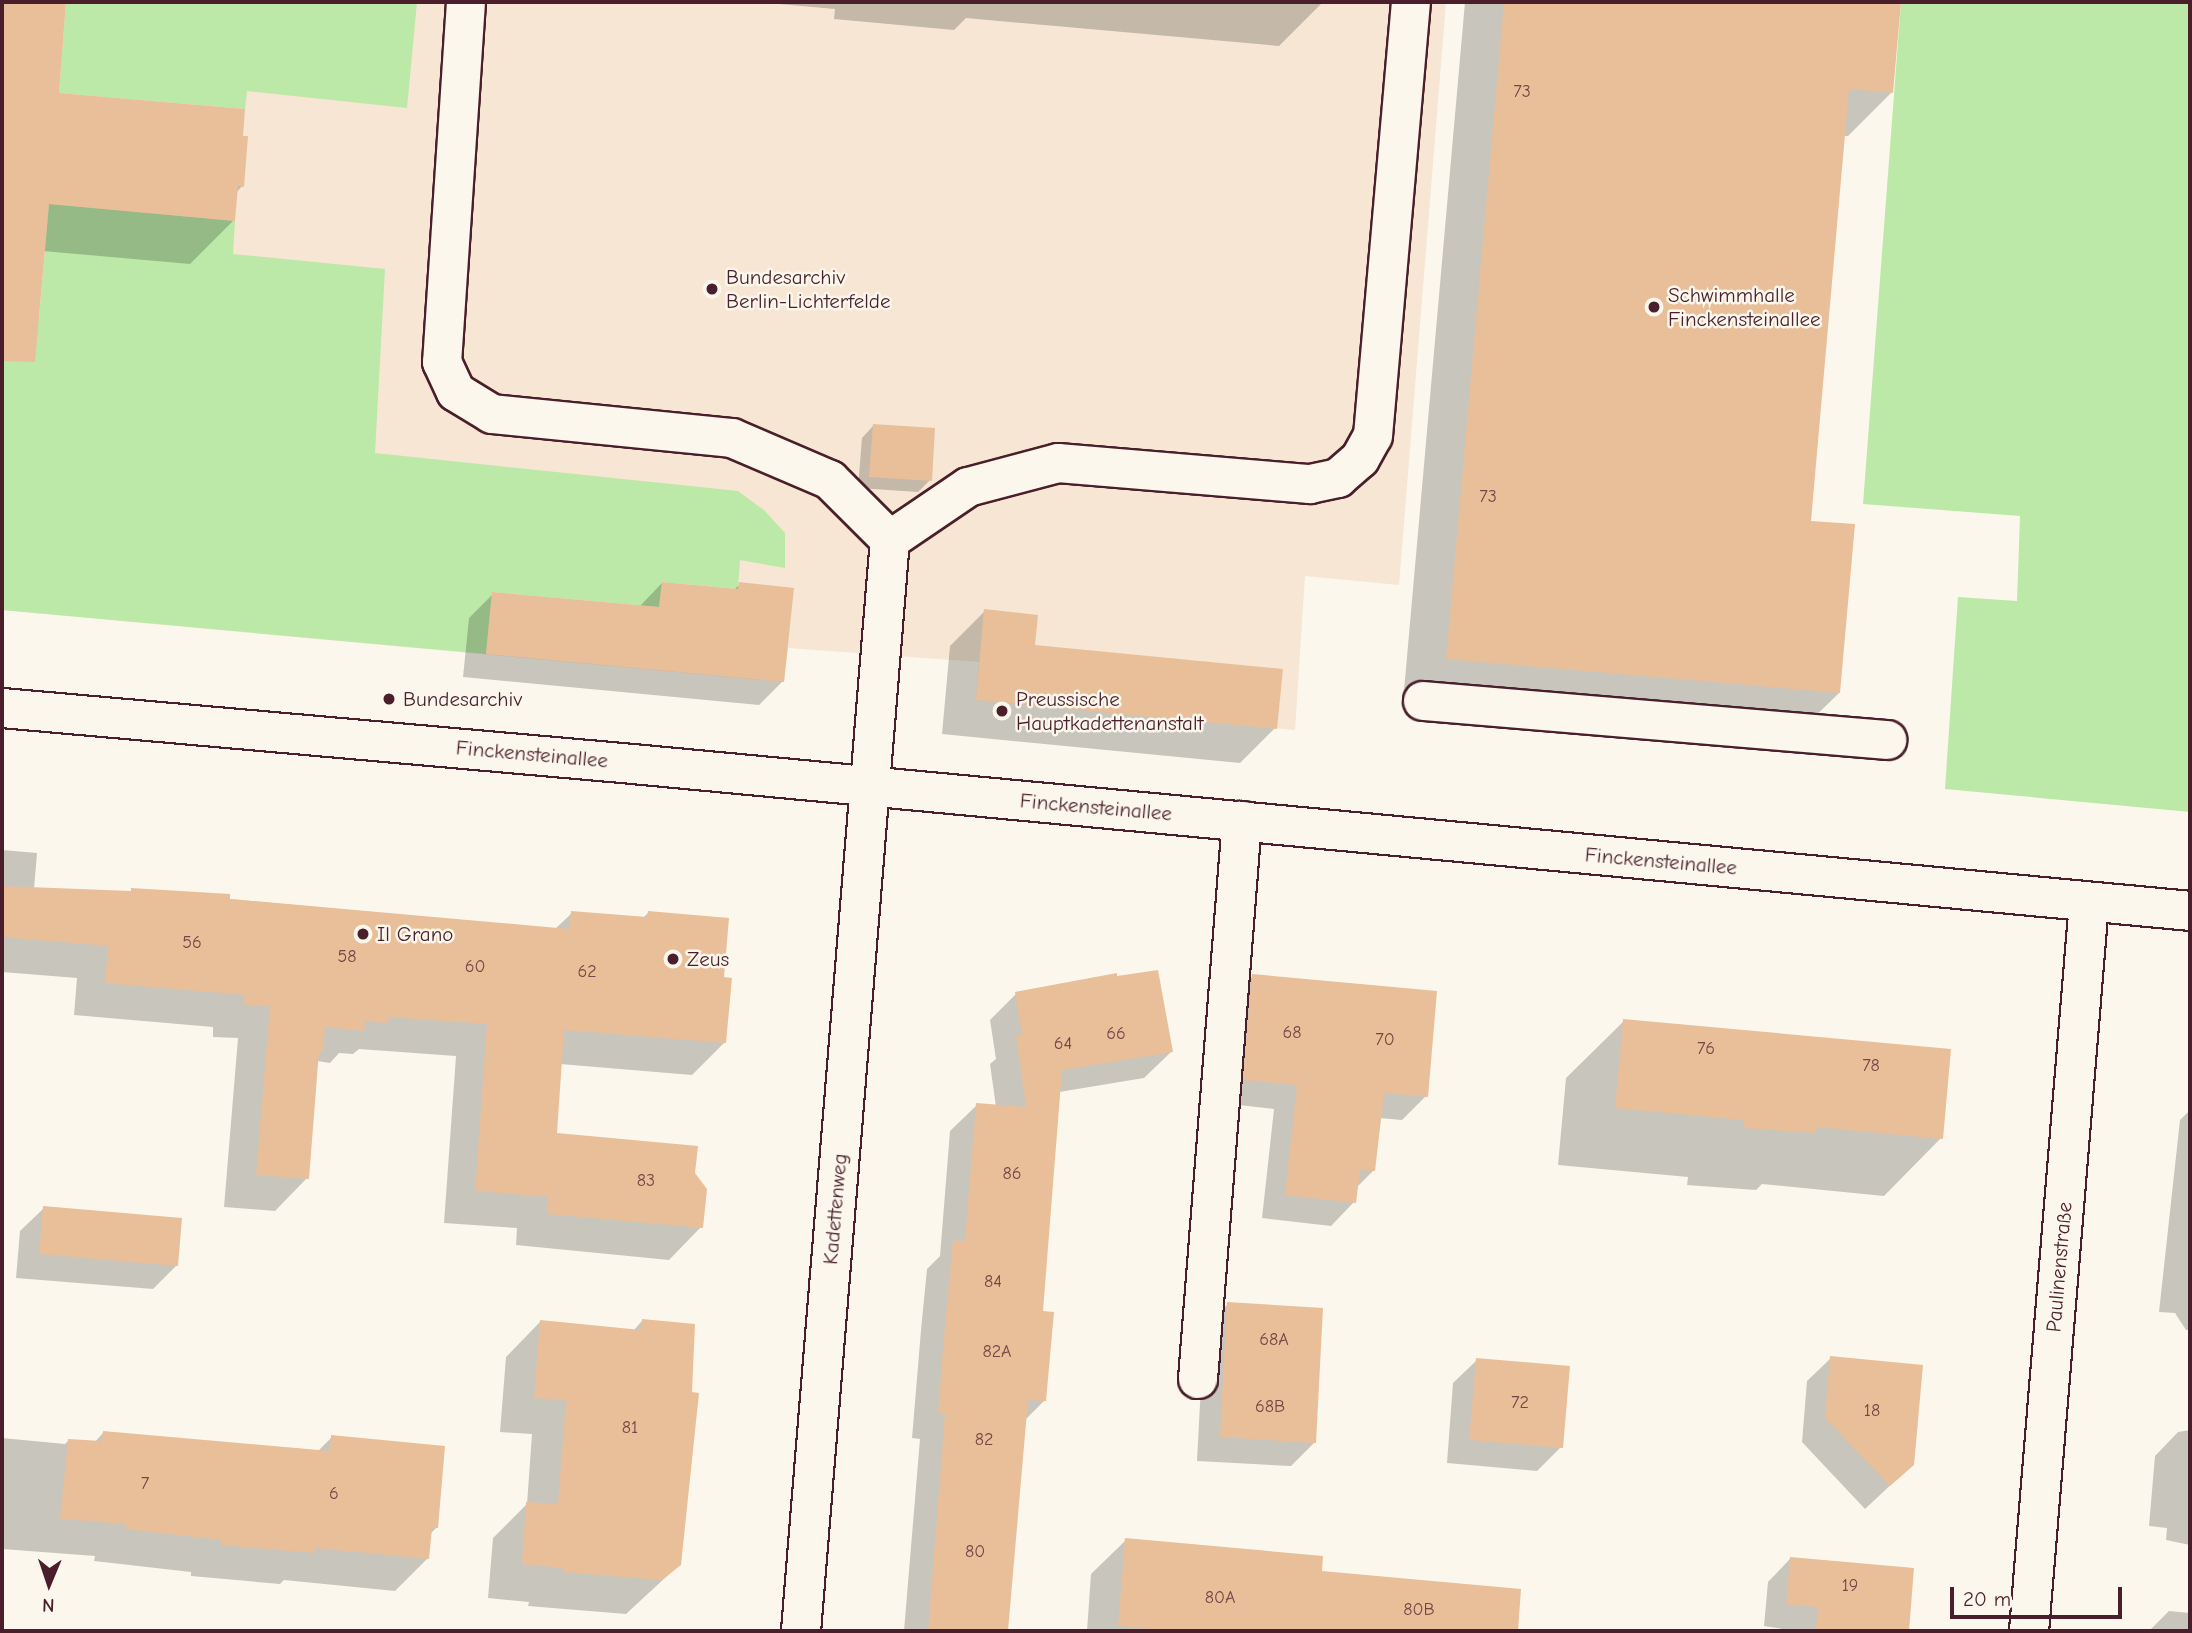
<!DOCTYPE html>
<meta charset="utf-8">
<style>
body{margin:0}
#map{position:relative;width:2192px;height:1633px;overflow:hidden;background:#fbf7ec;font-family:"Comic Neue",sans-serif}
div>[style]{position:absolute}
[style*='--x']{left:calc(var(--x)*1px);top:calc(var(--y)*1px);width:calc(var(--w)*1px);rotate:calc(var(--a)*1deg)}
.built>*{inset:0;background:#f6e6d3}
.green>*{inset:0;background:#bce9a7}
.shadow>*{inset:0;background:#0003}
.building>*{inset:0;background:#e9bf99}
.roads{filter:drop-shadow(2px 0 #4a1f2b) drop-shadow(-2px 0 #4a1f2b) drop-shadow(0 2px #4a1f2b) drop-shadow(0 -2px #4a1f2b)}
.minor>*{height:38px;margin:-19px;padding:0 19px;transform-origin:19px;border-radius:19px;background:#fbf7ec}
.dots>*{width:19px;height:19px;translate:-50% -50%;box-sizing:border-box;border:4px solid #fbf7ec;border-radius:50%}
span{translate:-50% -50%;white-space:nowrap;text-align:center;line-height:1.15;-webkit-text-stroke:5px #fbf7ec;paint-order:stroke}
.number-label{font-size:18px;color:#724746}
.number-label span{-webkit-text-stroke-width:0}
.poi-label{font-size:21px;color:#4a1f2b}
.left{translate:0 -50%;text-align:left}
.street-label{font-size:21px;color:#4a1f2b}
.frame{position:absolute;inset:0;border:4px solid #4a1f2b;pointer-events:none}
.north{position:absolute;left:14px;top:1549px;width:70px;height:70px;-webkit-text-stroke:5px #fbf7ec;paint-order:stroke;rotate:182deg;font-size:19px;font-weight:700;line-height:28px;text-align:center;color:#4a1f2b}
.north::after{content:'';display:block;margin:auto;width:24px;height:32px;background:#4a1f2b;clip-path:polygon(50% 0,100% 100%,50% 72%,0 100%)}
.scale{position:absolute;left:1950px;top:1587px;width:172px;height:32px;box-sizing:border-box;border:4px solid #4a1f2b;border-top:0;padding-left:9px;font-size:21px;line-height:24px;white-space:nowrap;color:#4a1f2b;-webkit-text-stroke:5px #fbf7ec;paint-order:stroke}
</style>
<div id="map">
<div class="built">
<div style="clip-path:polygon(2px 2px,1446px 2px,1399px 585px,1305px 576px,1295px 730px,976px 700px,979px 662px,788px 648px,784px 682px,2px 610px)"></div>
</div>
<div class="green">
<div style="clip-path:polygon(66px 2px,417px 2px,407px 108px,247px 91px,245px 109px,59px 93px)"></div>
<div style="clip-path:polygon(1901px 2px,2190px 2px,2190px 812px,1945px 789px,1958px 597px,2017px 601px,2020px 516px,1863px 504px)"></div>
<div style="clip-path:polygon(49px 204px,235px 221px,233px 254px,385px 269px,375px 453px,738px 491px,765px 511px,785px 533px,785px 568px,740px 560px,738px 589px,662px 582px,659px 607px,492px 592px,486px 654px,2px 610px,2px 315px,39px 318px)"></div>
</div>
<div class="shadow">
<div style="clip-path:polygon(2px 2px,65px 2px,57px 95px,242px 186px,236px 193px,234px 220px,190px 264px,43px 251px,37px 317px,2px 353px)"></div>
<div style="clip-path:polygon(756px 2px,1323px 2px,1279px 46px,966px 18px,954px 30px,834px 19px,835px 9px)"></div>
<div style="clip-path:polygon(1465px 2px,1900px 2px,1892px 92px,1848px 136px,1843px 136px,1809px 522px,1839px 693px,1795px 736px,1403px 702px)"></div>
<div style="clip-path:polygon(873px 426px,930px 480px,918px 492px,858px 488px,862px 438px)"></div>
<div style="clip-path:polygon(662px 583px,734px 590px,740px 584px,783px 681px,759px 705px,463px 677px,469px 618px,493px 594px,639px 607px)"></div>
<div style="clip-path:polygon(985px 611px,1033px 647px,1275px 728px,1240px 763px,942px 734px,950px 646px)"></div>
<div style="clip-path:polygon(2px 850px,37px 853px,34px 889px,129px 892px,132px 890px,555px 929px,572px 913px,642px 919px,648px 913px,722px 979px,725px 1042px,692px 1075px,560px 1064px,555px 1135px,693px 1174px,701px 1227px,669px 1260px,516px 1245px,517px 1228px,444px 1223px,456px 1056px,359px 1049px,353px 1054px,339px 1053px,330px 1063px,317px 1061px,307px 1178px,275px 1211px,224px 1207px,238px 1038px,213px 1037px,213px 1027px,74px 1015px,77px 978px,2px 972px)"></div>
<div style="clip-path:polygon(1253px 976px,1426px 1096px,1402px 1120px,1379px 1118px,1373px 1171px,1356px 1188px,1354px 1202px,1331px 1226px,1262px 1218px,1274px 1109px,1221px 1103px,1229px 999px)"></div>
<div style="clip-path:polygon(1016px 994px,1171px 1052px,1144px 1078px,1059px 1092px,1041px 1312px,1045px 1400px,1025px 1420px,1007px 1631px,904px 1631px,920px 1439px,912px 1438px,921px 1330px,927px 1269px,940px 1256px,950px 1131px,977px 1105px,996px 1107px,990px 1064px,996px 1059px,990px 1020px)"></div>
<div style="clip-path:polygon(1624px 1021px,1941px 1138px,1884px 1196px,1762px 1184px,1756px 1190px,1687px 1185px,1688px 1177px,1558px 1165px,1566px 1078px)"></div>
<div style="clip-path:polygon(2190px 1110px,2190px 1330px,2186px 1330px,2175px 1313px,2159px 1312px,2180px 1120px)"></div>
<div style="clip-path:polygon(44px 1208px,177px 1265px,153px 1289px,16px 1278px,20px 1231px)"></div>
<div style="clip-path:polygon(1228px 1304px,1315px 1442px,1291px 1466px,1197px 1461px,1204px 1328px)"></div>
<div style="clip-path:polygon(642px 1321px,679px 1565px,626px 1614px,528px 1606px,529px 1602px,488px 1598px,493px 1538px,527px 1504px,532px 1434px,500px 1432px,506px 1357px,540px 1322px,633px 1331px)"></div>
<div style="clip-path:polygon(1831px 1358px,1912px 1465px,1865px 1509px,1802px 1442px,1807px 1381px)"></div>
<div style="clip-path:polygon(1477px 1360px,1561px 1447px,1537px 1471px,1447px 1463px,1453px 1383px)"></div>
<div style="clip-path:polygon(2190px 1430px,2190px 1545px,2166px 1540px,2167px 1528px,2149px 1526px,2155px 1456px,2178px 1432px)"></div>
<div style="clip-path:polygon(103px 1433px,317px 1452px,332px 1437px,437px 1527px,430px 1534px,427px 1559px,395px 1591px,284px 1580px,280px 1584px,191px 1576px,191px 1572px,94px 1561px,95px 1556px,2px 1549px,2px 1438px,65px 1444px,68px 1441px,94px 1443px)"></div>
<div style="clip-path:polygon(1126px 1540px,1320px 1572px,1519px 1591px,1516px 1631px,1087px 1631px,1091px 1574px)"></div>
<div style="clip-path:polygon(1790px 1559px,1912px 1570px,1907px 1631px,1796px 1631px,1764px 1626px,1768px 1582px)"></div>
<div style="clip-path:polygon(2169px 1611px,2190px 1613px,2190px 1631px,2149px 1631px)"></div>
</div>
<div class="building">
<div style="clip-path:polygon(2px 2px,66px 2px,59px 93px,245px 109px,243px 136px,248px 136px,244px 187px,238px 186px,235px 221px,49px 204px,35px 362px,2px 361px)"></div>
<div style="clip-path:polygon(1504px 2px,1901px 2px,1893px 93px,1849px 89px,1811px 521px,1855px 524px,1840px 693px,1446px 659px)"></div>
<div style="clip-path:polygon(873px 424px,935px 428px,932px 481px,869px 477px)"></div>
<div style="clip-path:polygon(662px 582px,738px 589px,739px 582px,794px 588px,784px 682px,486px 654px,492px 592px,659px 607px)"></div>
<div style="clip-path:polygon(984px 609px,1038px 615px,1035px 645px,1283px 669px,1277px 729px,976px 700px)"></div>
<div style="clip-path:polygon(2px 886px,131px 891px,131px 888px,230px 894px,230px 899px,569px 929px,571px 911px,647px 917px,648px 911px,729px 918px,724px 977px,732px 978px,726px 1043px,564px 1030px,557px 1133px,698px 1146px,695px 1173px,707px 1189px,703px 1228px,547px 1214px,549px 1197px,475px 1191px,487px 1024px,388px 1017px,387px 1023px,365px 1021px,364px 1031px,325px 1027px,323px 1051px,319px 1051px,309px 1179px,256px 1175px,270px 1006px,244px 1005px,245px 995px,105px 983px,108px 946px,2px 937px)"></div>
<div style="clip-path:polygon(1158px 970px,1173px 1052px,1062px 1070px,1043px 1311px,1054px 1312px,1046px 1401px,1028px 1400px,1008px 1631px,928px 1631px,945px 1414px,938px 1412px,947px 1302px,953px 1240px,965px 1241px,976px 1103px,1026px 1107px,1016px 1036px,1022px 1035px,1015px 992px,1117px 973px,1117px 976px)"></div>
<div style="clip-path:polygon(1252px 974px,1437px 991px,1428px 1097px,1384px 1093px,1375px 1171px,1360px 1170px,1356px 1203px,1285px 1195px,1297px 1085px,1243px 1080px)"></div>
<div style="clip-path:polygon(1623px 1019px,1951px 1049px,1943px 1139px,1816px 1127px,1815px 1133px,1744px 1128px,1744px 1120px,1615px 1108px)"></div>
<div style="clip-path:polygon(43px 1206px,182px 1218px,178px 1266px,39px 1254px)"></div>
<div style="clip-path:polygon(1227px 1302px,1323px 1308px,1316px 1443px,1220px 1437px)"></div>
<div style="clip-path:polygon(642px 1319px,695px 1324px,692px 1392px,699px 1393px,681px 1565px,662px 1580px,562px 1572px,563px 1568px,522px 1564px,526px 1502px,558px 1504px,566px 1400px,534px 1398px,540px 1320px,641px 1330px)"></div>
<div style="clip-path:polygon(1830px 1356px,1923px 1365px,1914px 1465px,1890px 1486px,1825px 1418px)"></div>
<div style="clip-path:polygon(1476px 1358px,1570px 1366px,1563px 1448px,1469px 1440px)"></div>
<div style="clip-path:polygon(103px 1431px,330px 1451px,331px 1435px,445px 1446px,438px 1528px,432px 1528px,429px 1559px,315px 1548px,314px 1553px,222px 1545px,222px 1540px,126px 1529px,126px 1524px,60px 1519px,68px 1439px,102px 1441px)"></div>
<div style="clip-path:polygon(1125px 1538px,1323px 1556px,1322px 1571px,1521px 1589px,1518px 1631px,1174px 1631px,1118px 1626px)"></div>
<div style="clip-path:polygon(1790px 1557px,1914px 1568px,1909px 1631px,1816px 1631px,1818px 1607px,1786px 1604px)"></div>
</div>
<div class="roads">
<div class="minor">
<div style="--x:466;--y:2;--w:361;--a:93.8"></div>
<div style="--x:442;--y:362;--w:33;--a:65"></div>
<div style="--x:456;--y:392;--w:42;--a:31.4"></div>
<div style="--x:492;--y:414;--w:241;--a:5.7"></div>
<div style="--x:732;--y:438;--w:107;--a:23.2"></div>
<div style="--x:830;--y:480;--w:85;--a:45"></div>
<div style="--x:1423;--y:701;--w:466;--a:4.8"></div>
<div style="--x:2;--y:708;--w:633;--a:5.07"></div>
<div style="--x:633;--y:764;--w:1564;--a:5.39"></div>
<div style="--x:1198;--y:1379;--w:560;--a:-85.49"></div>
<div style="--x:801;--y:1631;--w:1095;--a:-85.34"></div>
<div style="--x:890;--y:540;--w:94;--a:-34.2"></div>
<div style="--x:968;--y:487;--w:93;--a:-14.9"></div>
<div style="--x:1058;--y:463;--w:253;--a:4.8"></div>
<div style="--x:1310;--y:484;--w:29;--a:-12"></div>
<div style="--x:1338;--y:478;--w:29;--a:-41"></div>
<div style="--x:1360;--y:459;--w:26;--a:-61"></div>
<div style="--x:1373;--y:436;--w:436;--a:-85"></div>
<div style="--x:2029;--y:1631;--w:731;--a:-85.29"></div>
</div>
</div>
<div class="dots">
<div style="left:712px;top:289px;background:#4a1f2b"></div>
<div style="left:1654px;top:307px;background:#4a1f2b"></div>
<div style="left:389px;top:699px;background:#4a1f2b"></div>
<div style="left:1002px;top:711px;background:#4a1f2b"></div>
<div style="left:363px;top:934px;background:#4a1f2b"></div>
<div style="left:673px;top:959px;background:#4a1f2b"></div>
</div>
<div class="number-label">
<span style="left:1522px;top:92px">73</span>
<span style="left:1488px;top:497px">73</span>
<span style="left:192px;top:943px">56</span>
<span style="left:347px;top:957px">58</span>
<span style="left:475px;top:967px">60</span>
<span style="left:587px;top:972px">62</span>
<span style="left:1292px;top:1033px">68</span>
<span style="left:1116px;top:1034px">66</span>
<span style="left:1385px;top:1040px">70</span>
<span style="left:1063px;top:1044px">64</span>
<span style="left:1706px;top:1049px">76</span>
<span style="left:1871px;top:1066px">78</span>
<span style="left:1012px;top:1174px">86</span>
<span style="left:646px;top:1181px">83</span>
<span style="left:993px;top:1282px">84</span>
<span style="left:1274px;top:1340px">68A</span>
<span style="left:997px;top:1352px">82A</span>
<span style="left:1520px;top:1403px">72</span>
<span style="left:1270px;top:1407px">68B</span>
<span style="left:1872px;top:1411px">18</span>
<span style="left:630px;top:1428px">81</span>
<span style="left:984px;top:1440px">82</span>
<span style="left:145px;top:1484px">7</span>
<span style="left:334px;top:1494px">6</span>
<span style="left:975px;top:1552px">80</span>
<span style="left:1850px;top:1586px">19</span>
<span style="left:1220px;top:1598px">80A</span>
<span style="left:1419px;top:1610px">80B</span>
</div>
<div class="poi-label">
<span class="left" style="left:726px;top:289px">Bundesarchiv<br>Berlin-Lichterfelde</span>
<span class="left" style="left:1668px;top:307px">Schwimmhalle<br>Finckensteinallee</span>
<span class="left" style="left:403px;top:699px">Bundesarchiv</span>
<span class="left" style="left:1016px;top:711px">Preussische<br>Hauptkadettenanstalt</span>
<span class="left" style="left:377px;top:934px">Il Grano</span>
<span class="left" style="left:687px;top:959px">Zeus</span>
</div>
<div class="street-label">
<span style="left:532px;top:754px;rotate:5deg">Finckensteinallee</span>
<span style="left:1096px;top:807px;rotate:5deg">Finckensteinallee</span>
<span style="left:1661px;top:861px;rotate:5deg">Finckensteinallee</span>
<span style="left:835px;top:1209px;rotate:-85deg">Kadettenweg</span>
<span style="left:2059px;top:1267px;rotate:-85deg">Paulinenstraße</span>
</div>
<div class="frame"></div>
<div class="north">N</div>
<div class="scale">20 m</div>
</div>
